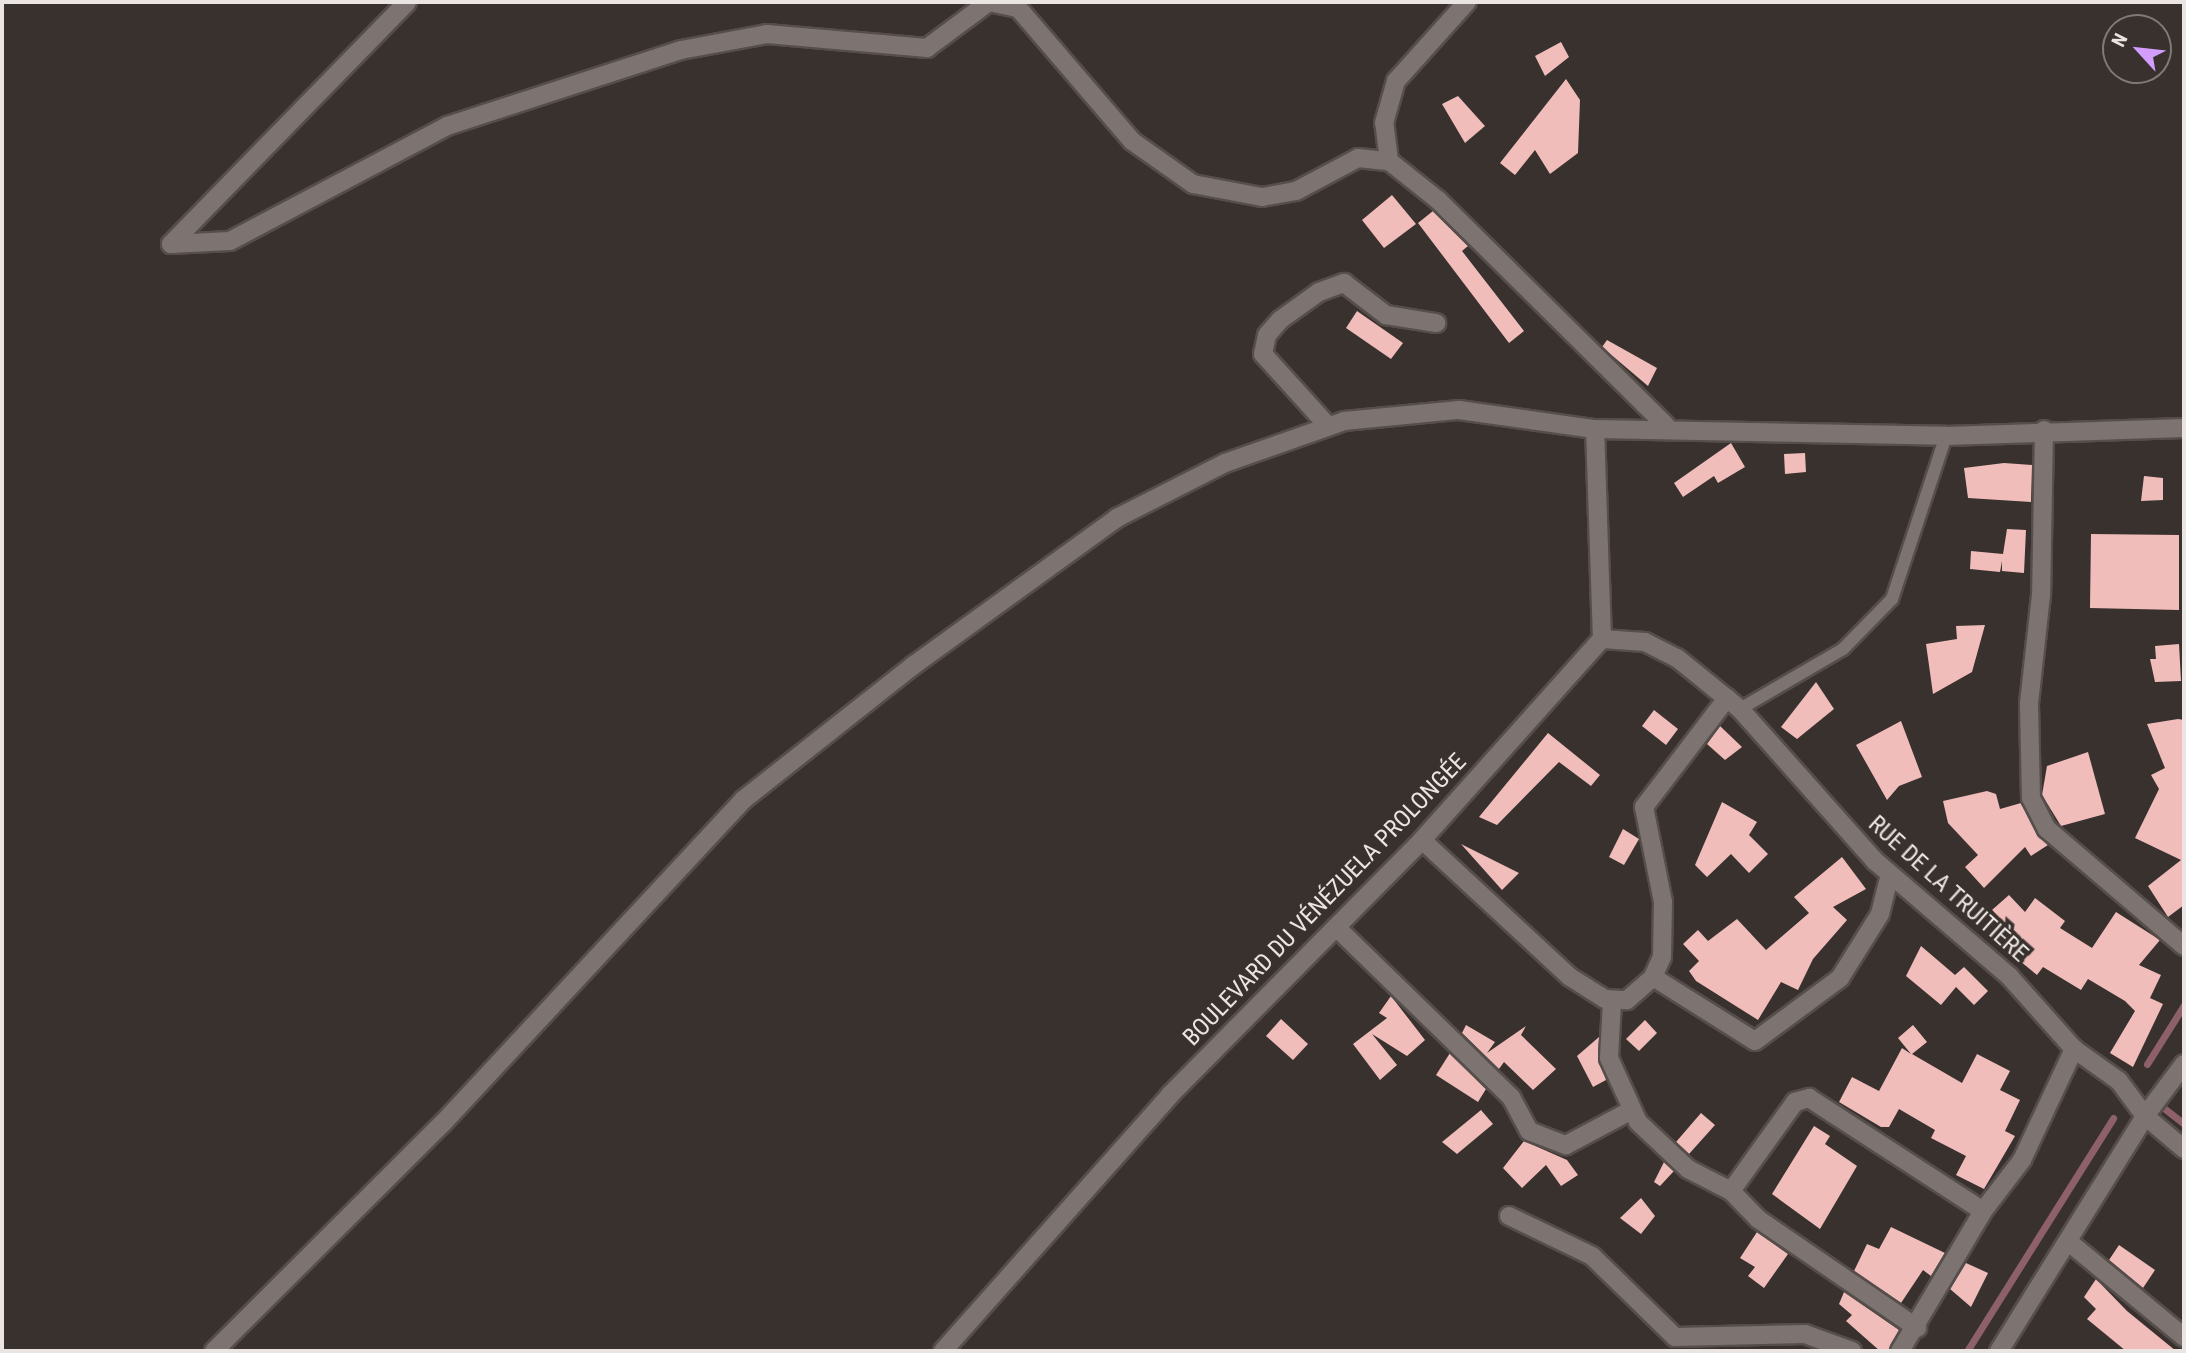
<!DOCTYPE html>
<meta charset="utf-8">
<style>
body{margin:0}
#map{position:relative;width:2186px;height:1353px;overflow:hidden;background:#39312e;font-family:"Roboto Condensed",sans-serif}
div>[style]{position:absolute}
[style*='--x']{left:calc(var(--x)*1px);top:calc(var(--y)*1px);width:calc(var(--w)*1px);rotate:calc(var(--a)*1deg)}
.stream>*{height:7px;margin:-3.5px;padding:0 3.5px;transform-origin:3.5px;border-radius:3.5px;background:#8d606a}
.building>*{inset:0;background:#f0bdba}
.roads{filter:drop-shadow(2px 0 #554e4b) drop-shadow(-2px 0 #554e4b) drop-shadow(0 2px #554e4b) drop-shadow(0 -2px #554e4b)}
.service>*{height:12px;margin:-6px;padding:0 6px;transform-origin:6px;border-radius:6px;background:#7d7471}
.minor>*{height:18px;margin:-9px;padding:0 9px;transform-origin:9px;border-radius:9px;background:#7d7471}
span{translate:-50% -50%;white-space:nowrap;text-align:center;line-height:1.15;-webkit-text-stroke:7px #39312e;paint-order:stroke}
.street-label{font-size:24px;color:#eae5e3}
.frame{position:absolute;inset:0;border:4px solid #eae5e3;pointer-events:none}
.north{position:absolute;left:2102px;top:14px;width:70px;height:70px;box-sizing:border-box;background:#39312e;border:2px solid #807976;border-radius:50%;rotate:297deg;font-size:19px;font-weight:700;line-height:28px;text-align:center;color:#eae5e3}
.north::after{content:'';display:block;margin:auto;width:24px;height:32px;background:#d29dfd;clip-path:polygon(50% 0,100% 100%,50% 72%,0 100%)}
</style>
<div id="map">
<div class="stream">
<div style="--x:2147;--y:1064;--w:70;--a:-57.9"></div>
<div style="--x:2165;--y:1109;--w:24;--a:38"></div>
<div style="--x:1967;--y:1351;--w:275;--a:-57.9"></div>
</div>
<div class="building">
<div style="clip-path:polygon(1561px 42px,1569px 57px,1545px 76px,1535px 56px)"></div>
<div style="clip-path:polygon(1566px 79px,1580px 100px,1578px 153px,1550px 174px,1535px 150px,1515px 175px,1500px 163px)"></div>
<div style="clip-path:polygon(1458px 96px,1485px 126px,1465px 143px,1442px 104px)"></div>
<div style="clip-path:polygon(1392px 195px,1416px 224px,1384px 248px,1362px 220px)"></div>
<div style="clip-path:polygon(1433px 211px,1468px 246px,1462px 251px,1524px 331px,1509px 343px,1418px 223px)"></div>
<div style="clip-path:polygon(1357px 311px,1403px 343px,1391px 359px,1346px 328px)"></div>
<div style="clip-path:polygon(1607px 340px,1657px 368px,1648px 386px,1602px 347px)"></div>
<div style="clip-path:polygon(1731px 443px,1745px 467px,1718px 483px,1714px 476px,1683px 497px,1674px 483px)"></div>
<div style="clip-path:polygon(1805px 453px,1806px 472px,1785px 474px,1784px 454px)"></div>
<div style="clip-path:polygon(2004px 463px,2032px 465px,2031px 502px,1968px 498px,1964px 468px)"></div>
<div style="clip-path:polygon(2144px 476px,2163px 478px,2163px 500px,2141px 501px)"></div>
<div style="clip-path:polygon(2007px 529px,2026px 530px,2024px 573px,2002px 571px,2002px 561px,2000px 572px,1970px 569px,1971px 551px,2003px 554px)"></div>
<div style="clip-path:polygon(2091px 534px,2179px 535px,2179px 610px,2090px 608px)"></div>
<div style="clip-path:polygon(1985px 625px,1972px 672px,1933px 694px,1926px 644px,1957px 639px,1956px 626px)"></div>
<div style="clip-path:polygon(2179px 644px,2181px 681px,2155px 682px,2150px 659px,2156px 659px,2155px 646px)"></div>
<div style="clip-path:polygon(1816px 682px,1834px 709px,1797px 739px,1781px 727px)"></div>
<div style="clip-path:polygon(1654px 710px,1678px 729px,1666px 745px,1642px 726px)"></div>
<div style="clip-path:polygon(2178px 719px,2184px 720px,2184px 905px,2168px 917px,2148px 886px,2181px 860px,2135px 838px,2159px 789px,2151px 775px,2165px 768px,2147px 724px)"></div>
<div style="clip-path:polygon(1901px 721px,1922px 777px,1899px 786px,1887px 800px,1856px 745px)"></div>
<div style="clip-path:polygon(1720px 726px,1742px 747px,1725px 760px,1707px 744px)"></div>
<div style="clip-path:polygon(1548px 733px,1600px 775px,1591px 786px,1559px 762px,1497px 825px,1479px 817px)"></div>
<div style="clip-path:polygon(2088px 752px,2105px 814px,2061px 826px,2042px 795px,2047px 766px)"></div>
<div style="clip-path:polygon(1987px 791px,1996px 794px,2000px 809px,2021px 803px,2048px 845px,2031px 856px,2025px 847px,1984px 888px,1965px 867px,1978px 855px,1948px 823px,1943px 801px)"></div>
<div style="clip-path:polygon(1722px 802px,1757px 822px,1749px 835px,1768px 854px,1749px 873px,1731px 854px,1707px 877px,1695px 865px)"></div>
<div style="clip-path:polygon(1623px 829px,1639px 839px,1624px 865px,1609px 857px)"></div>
<div style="clip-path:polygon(1461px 844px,1519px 873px,1502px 890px)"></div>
<div style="clip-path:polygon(1842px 857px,1866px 889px,1833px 907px,1847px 920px,1813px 959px,1798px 990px,1781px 982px,1758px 1020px,1696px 981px,1689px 971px,1699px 961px,1683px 944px,1698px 930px,1708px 941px,1737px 919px,1766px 950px,1809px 913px,1794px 897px)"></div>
<div style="clip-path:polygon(2009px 895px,2025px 912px,2035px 898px,2065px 921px,2060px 928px,2092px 948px,2116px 912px,2160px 940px,2139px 965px,2161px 975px,2150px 998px,2163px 1004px,2133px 1067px,2110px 1053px,2135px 1011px,2125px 1001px,2088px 979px,2081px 990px,2043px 967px,2037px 975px,1993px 939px,2005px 924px,1992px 910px)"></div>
<div style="clip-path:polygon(1921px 946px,1955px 975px,1964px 967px,1988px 991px,1974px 1005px,1956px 987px,1941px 1005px,1906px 976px)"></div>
<div style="clip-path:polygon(1391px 996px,1425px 1040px,1407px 1056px,1372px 1034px,1397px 1065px,1380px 1080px,1353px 1044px,1387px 1018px,1379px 1013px)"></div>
<div style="clip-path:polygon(1281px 1019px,1308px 1044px,1293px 1060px,1266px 1036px)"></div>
<div style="clip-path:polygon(1645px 1020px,1657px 1033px,1639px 1051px,1626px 1039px)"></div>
<div style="clip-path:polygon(1466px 1025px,1495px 1042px,1487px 1053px,1526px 1026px,1521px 1035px,1556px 1069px,1533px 1090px,1504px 1062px,1499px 1069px,1462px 1033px)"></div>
<div style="clip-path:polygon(1913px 1025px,1927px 1042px,1912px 1054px,1962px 1083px,1977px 1054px,2010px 1071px,2000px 1090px,2020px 1100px,2005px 1131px,2015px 1136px,1984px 1189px,1956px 1175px,1966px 1156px,1931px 1138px,1935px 1130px,1899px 1109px,1889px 1127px,1881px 1127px,1839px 1102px,1852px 1077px,1879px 1091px,1902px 1048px,1911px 1054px,1898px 1038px)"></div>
<div style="clip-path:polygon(1599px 1037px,1606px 1080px,1593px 1087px,1577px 1056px)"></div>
<div style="clip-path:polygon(1450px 1053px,1486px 1089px,1478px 1102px,1436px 1075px)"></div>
<div style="clip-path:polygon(1481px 1110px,1493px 1124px,1457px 1154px,1442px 1142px)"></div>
<div style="clip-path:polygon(1701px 1113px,1715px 1125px,1689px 1154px,1676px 1142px)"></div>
<div style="clip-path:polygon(1814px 1126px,1830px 1136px,1825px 1144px,1857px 1166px,1820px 1229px,1772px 1194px)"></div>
<div style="clip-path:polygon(1524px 1141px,1567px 1160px,1578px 1175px,1561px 1186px,1546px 1165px,1522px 1188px,1503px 1168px)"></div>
<div style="clip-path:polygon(1664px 1162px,1674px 1171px,1660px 1186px,1654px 1182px)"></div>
<div style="clip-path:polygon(1641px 1198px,1655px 1216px,1641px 1234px,1620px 1218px)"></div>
<div style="clip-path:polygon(1891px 1227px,1945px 1253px,1931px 1276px,1923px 1270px,1901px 1303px,1854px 1271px,1867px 1244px,1879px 1249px)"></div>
<div style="clip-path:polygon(1757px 1232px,1788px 1254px,1764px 1288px,1748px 1276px,1755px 1267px,1740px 1258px)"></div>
<div style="clip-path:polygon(2119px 1245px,2155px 1270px,2143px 1288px,2109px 1260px)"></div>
<div style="clip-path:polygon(1966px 1263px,1988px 1273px,1971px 1307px,1950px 1289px)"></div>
<div style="clip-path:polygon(2096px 1279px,2127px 1311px,2176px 1351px,2126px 1351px,2087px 1319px,2096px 1309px,2084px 1297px)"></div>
<div style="clip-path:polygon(1844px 1292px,1899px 1330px,1889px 1351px,1880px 1351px,1846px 1321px,1852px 1315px,1839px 1304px)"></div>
</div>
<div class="roads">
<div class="service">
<div style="--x:1740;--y:709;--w:119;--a:-30.2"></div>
<div style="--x:1843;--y:649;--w:70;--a:-45.6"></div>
<div style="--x:1892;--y:599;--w:172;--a:-71.7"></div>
</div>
<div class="minor">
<div style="--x:1013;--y:2;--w:183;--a:49.4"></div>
<div style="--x:1132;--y:141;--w:75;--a:35.2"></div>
<div style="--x:1193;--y:184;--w:70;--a:10.7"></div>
<div style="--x:1262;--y:197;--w:35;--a:-10"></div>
<div style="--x:1296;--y:191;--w:70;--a:-28"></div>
<div style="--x:1358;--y:158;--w:31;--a:6"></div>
<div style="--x:1389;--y:161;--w:63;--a:38.5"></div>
<div style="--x:1438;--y:200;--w:321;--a:44.7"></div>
<div style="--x:1389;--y:161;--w:38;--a:-97"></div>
<div style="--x:1384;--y:123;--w:44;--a:-74.1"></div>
<div style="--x:1396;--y:81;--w:106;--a:-48.1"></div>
<div style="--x:171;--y:244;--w:59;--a:-2.9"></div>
<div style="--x:230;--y:241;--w:246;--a:-27.9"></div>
<div style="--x:447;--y:126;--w:246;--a:-18"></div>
<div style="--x:681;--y:50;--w:87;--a:-10.5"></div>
<div style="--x:767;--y:34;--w:161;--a:5"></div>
<div style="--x:927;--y:48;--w:77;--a:-36.6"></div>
<div style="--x:989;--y:2;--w:30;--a:12"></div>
<div style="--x:171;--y:244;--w:338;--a:-45.7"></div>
<div style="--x:1328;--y:426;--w:97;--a:-132.1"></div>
<div style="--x:1263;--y:354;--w:19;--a:-78"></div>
<div style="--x:1267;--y:335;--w:20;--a:-49"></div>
<div style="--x:1280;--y:320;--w:48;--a:-35.7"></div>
<div style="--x:1319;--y:292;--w:27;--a:-20"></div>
<div style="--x:1344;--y:283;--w:53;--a:37.3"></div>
<div style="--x:1386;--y:315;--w:51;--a:9.1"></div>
<div style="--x:2044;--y:430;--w:165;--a:91"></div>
<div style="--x:2041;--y:595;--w:110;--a:96.3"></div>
<div style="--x:2029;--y:704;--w:94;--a:88.8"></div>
<div style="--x:2031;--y:798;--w:35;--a:63"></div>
<div style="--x:2047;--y:829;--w:180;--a:40.5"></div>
<div style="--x:1602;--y:639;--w:43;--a:4"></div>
<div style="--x:1645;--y:642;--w:36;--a:27"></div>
<div style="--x:1677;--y:658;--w:81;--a:39"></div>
<div style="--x:1740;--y:709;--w:203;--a:48.4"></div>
<div style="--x:1875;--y:861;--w:177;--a:40.6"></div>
<div style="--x:2009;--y:976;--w:98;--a:48.3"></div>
<div style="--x:2074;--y:1049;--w:55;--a:35.4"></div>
<div style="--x:2119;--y:1081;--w:44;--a:53.4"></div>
<div style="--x:2145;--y:1116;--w:51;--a:40.2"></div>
<div style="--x:1422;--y:840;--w:202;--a:42.8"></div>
<div style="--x:1570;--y:977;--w:41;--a:32.2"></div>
<div style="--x:1605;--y:999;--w:22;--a:3"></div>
<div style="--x:1627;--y:1000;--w:35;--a:-41"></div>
<div style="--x:1653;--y:977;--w:22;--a:-66"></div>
<div style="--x:1662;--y:957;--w:55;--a:-89"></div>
<div style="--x:1663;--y:902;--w:97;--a:-101.3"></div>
<div style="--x:1644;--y:807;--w:137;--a:-52.7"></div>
<div style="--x:1336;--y:927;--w:244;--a:44.2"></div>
<div style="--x:1511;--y:1097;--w:38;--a:62"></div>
<div style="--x:1529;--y:1131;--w:40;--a:21"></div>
<div style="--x:1566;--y:1145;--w:72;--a:-28"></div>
<div style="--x:1653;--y:977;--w:120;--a:32.1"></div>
<div style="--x:1755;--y:1041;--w:106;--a:-36.5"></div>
<div style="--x:1840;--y:978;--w:75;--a:-58"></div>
<div style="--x:1880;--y:914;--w:41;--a:-76"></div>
<div style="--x:1612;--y:1002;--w:56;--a:93.1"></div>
<div style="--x:1609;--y:1058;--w:70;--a:65.6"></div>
<div style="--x:1638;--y:1122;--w:69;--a:43.2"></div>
<div style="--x:1688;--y:1169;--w:48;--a:27.1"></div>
<div style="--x:1731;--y:1191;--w:39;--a:46"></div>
<div style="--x:1758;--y:1219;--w:193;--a:34.4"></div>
<div style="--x:1731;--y:1191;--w:110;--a:-54.3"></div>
<div style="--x:1795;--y:1102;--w:15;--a:-16"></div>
<div style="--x:1809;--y:1098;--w:207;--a:33"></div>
<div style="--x:1509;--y:1216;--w:92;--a:25.7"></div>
<div style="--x:1592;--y:1256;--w:116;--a:44.3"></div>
<div style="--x:1675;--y:1337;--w:130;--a:-1.3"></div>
<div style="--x:1805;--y:1334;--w:50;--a:19.9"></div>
<div style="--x:2070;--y:1243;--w:148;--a:39.5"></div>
<div style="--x:214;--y:1351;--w:323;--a:-44.9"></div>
<div style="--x:443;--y:1123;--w:441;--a:-47.1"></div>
<div style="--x:743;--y:800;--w:218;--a:-38.3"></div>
<div style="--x:914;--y:665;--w:251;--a:-35.9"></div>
<div style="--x:1117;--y:518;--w:121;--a:-27"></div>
<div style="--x:1225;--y:463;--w:126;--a:-19.4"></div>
<div style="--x:1344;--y:421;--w:116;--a:-5.5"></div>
<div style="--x:1459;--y:410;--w:137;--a:8"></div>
<div style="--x:1595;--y:429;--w:351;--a:1.1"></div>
<div style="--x:1946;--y:436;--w:238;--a:-1.9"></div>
<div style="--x:943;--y:1351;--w:342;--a:-48.4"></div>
<div style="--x:1170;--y:1095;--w:359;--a:-45.3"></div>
<div style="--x:1422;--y:840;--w:270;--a:-48.2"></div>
<div style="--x:1602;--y:639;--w:210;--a:-91.9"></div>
<div style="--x:1900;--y:1351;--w:163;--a:-59.3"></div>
<div style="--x:1983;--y:1211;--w:64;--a:-52.6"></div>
<div style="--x:2022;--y:1160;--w:123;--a:-64.9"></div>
<div style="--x:1999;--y:1351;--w:277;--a:-58.1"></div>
<div style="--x:2145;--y:1116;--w:65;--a:-53.1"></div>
</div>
</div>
<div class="street-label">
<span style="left:1948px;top:889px;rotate:42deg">RUE DE LA TRUITIÈRE</span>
<span style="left:1325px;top:900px;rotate:-46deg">BOULEVARD DU VÉNÉZUELA PROLONGÉE</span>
</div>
<div class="frame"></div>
<div class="north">N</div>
</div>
